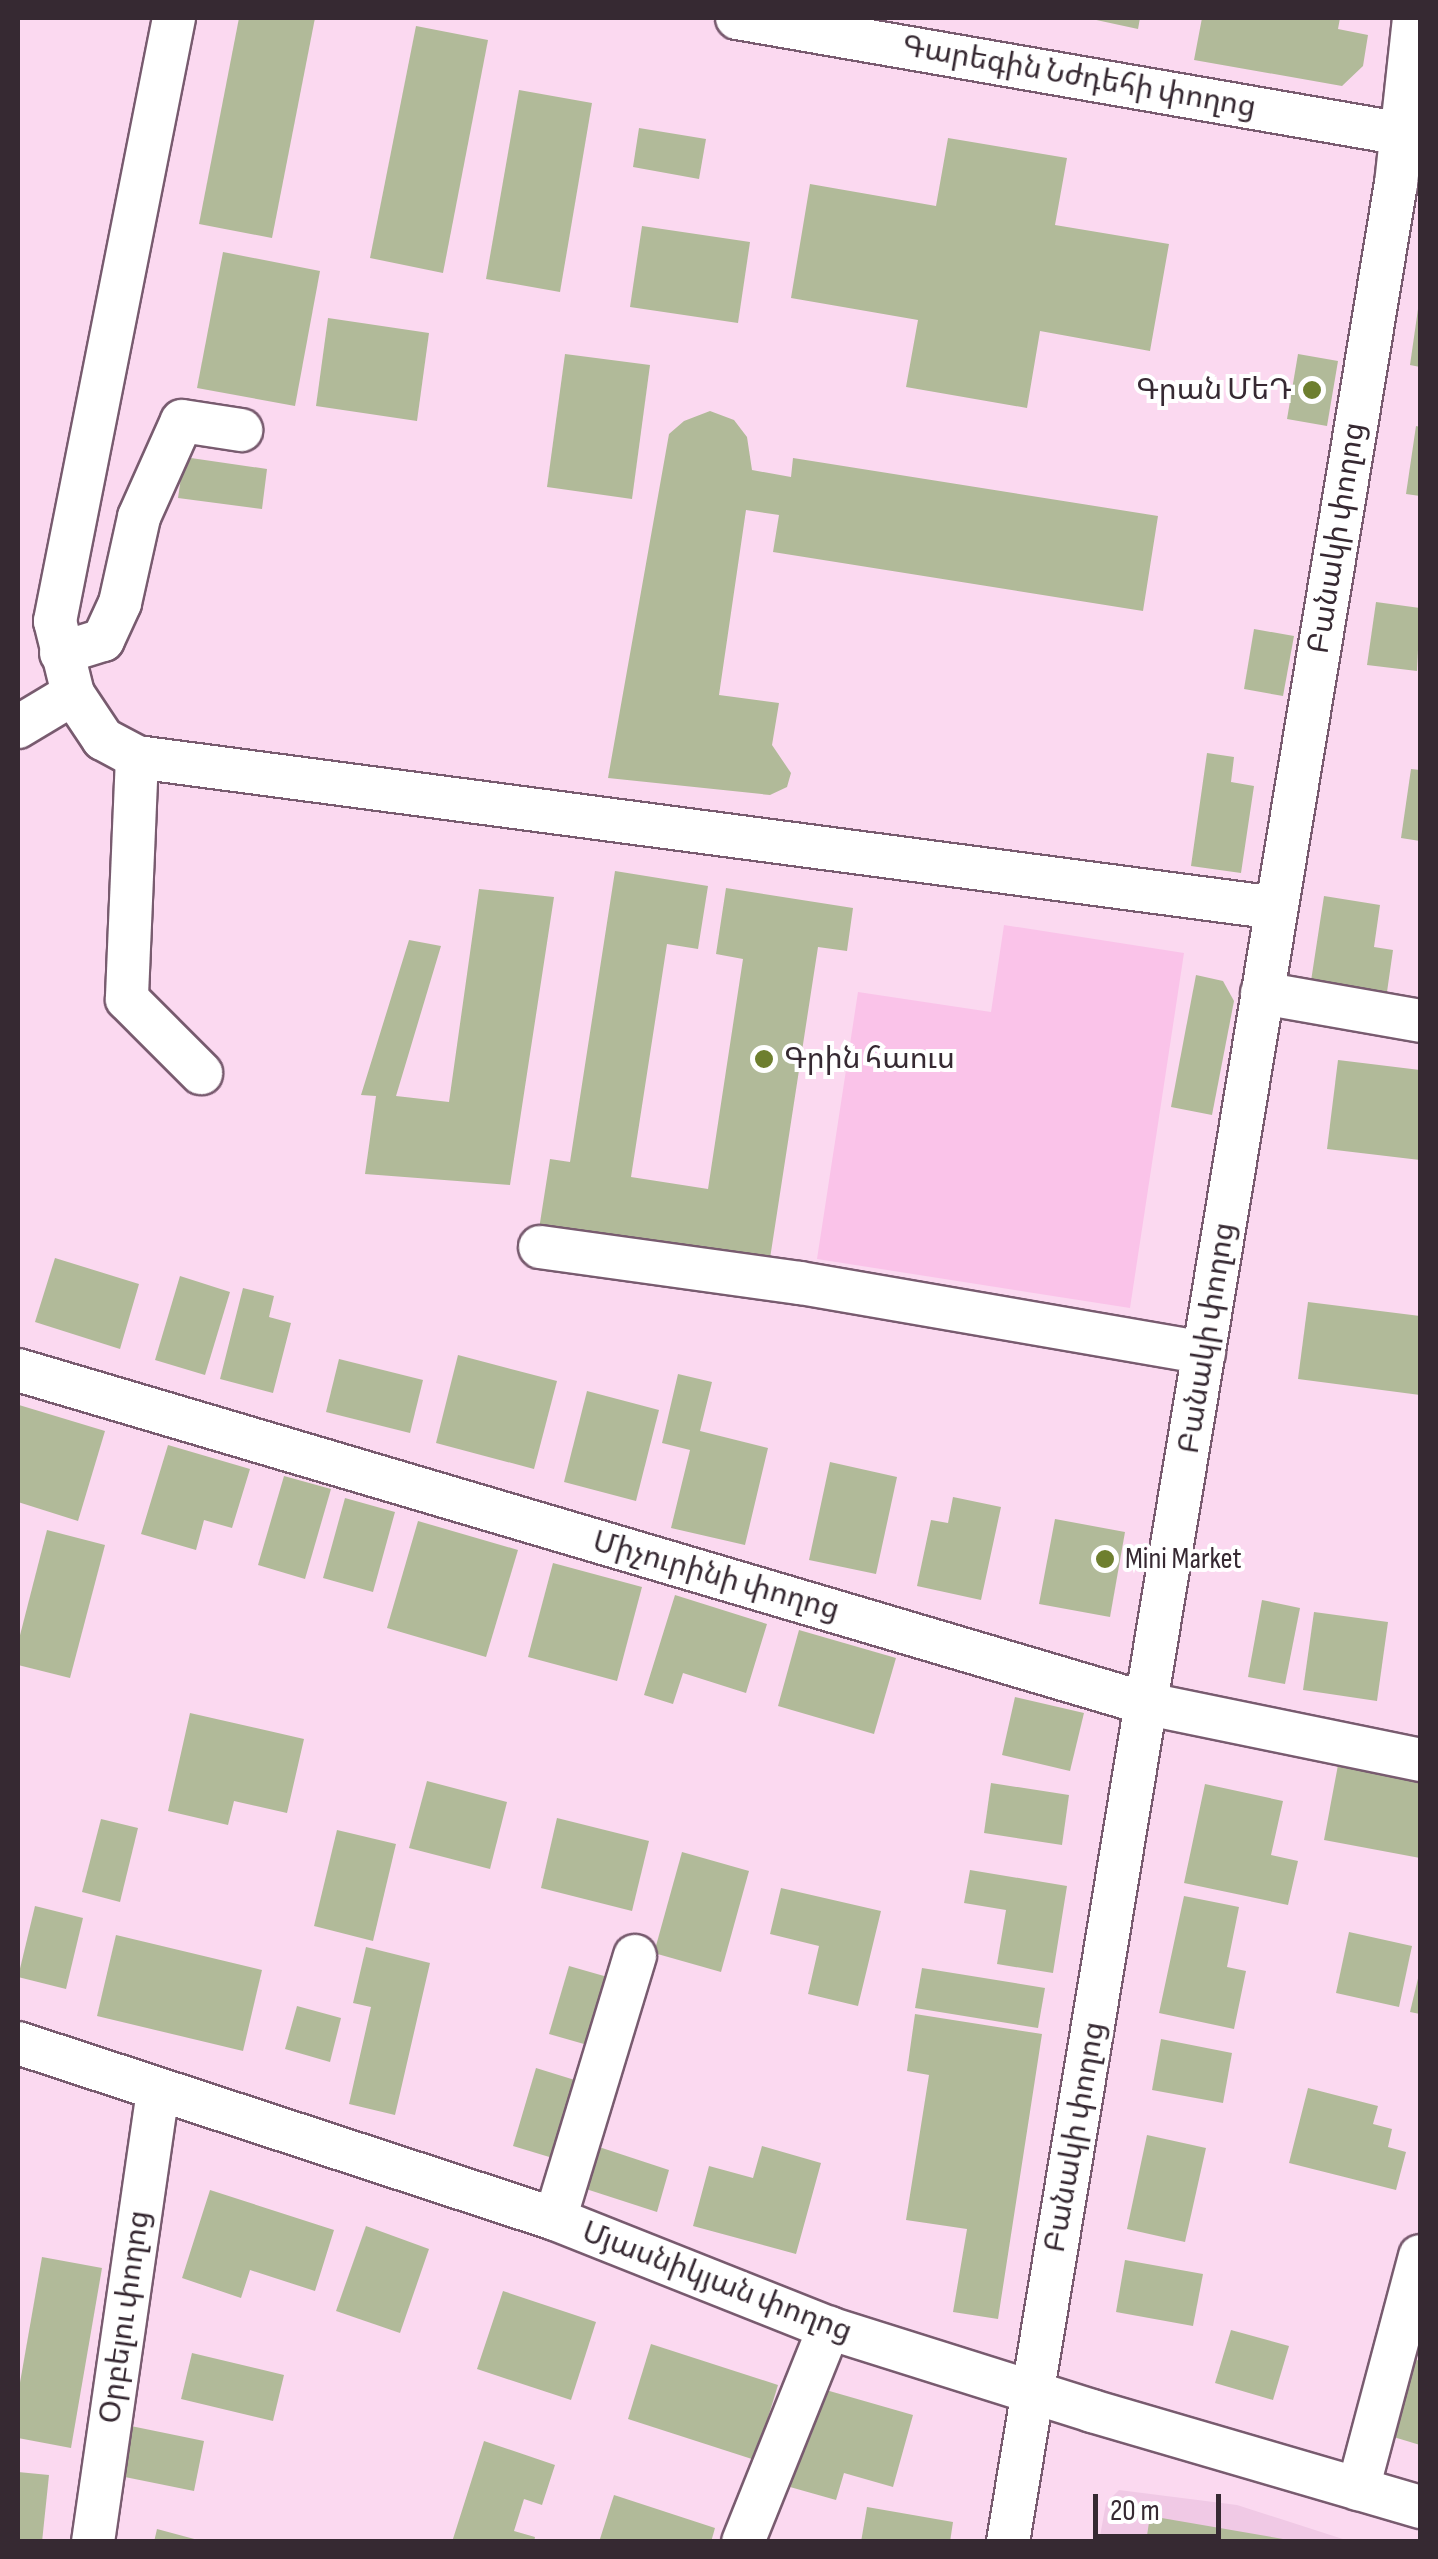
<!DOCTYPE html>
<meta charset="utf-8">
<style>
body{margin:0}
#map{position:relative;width:1438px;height:2559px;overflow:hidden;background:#fbd9f0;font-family:"Sofia Sans Condensed","Noto Sans Armenian",sans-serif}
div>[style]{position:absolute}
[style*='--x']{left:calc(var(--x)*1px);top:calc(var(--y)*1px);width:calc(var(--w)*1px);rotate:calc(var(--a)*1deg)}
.built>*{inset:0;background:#f0c9e5}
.green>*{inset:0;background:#fac3e9}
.building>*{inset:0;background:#b1ba99}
.roads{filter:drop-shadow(2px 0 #785b6f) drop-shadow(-2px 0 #785b6f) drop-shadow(0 2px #785b6f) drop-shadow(0 -2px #785b6f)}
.minor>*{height:42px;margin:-21px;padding:0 21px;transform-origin:21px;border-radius:21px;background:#fff}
.dots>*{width:28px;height:28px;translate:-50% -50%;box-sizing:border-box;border:5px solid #fff;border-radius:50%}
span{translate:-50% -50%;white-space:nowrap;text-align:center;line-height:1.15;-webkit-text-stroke:8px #fff;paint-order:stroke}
.street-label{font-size:30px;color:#362932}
.poi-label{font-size:30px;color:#362932}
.right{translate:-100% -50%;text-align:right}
.left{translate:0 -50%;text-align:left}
.frame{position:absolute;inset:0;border:20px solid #362932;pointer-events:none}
.scale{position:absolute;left:1093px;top:2494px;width:128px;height:45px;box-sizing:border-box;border:5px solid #362932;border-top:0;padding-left:12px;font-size:30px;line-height:35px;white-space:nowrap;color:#362932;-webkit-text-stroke:8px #fff;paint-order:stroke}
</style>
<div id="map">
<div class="built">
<div style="clip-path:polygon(1119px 2490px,1237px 2505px,1349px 2541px,1099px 2542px,1106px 2503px)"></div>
</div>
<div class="green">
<div style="clip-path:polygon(1004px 925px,1184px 953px,1130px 1308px,817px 1259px,858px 992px,991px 1012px)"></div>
</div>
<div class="building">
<div style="clip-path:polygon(239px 18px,315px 18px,272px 238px,199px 224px)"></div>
<div style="clip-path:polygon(1087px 18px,1140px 18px,1138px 29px)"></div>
<div style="clip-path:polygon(1202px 18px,1340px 18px,1338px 29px,1368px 35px,1363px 66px,1342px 86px,1194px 60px)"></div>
<div style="clip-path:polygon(416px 26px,488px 40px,443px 273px,370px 258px)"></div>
<div style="clip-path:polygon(519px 90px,592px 103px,560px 292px,486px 279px)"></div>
<div style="clip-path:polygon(639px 128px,706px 139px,699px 179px,633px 167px)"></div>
<div style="clip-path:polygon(948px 138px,1067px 158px,1055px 225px,1169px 244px,1150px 351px,1040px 331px,1027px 408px,906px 387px,918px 320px,791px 298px,810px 184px,936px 206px)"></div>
<div style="clip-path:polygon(642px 226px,750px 242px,738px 323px,630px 307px)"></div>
<div style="clip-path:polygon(223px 252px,320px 271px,295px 406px,197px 388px)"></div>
<div style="clip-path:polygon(1418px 309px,1420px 309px,1420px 367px,1410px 365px)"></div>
<div style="clip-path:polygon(328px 318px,429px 333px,417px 421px,316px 406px)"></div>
<div style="clip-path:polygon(565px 354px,650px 365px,632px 499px,547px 487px)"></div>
<div style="clip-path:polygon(1298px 354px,1338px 361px,1327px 426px,1287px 419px)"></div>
<div style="clip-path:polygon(710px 411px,734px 420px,747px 437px,752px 470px,791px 477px,793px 458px,1158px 516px,1143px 611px,773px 552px,779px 515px,746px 510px,719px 695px,779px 703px,772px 745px,791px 773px,787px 787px,770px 795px,608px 778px,669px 434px,684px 421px)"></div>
<div style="clip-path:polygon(1416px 426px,1420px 427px,1420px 496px,1406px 494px)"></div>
<div style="clip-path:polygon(184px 457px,267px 469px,262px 509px,178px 498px)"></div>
<div style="clip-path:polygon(1376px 602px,1420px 608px,1417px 671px,1367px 665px)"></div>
<div style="clip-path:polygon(1254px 629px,1294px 636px,1283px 696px,1244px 689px)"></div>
<div style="clip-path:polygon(1207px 753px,1234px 757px,1231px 782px,1254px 786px,1241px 873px,1191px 866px)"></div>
<div style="clip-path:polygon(1411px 769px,1420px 770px,1420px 841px,1401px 838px)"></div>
<div style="clip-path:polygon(615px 871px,708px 886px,698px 949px,667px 944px,631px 1177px,708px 1189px,743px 959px,716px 954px,726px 888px,853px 908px,847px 951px,818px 947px,769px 1265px,539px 1229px,550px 1159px,570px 1162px)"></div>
<div style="clip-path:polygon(479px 889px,554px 897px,510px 1185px,365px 1174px,376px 1096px,361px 1095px,409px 940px,441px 946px,396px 1096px,449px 1102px)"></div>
<div style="clip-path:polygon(1324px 896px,1380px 905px,1374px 947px,1393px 950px,1387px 992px,1311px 981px)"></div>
<div style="clip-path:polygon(1196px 975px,1223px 981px,1234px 1001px,1212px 1115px,1171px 1107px)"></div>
<div style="clip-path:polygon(1338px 1060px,1420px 1070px,1420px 1160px,1327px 1149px)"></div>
<div style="clip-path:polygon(55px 1258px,139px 1284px,120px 1349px,35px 1322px)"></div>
<div style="clip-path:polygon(180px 1276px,230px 1292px,205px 1375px,155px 1360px)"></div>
<div style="clip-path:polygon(243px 1288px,274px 1296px,269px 1317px,291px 1323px,273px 1393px,220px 1379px)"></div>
<div style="clip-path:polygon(1308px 1302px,1420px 1316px,1420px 1395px,1298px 1379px)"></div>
<div style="clip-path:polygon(458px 1355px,557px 1381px,534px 1469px,436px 1443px)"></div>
<div style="clip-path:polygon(339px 1359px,423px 1380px,410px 1433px,326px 1412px)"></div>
<div style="clip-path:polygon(678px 1374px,712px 1382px,700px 1431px,768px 1448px,745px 1545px,671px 1528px,690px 1450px,662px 1443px)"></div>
<div style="clip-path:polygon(587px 1391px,659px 1410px,636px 1501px,564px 1482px)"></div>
<div style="clip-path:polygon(19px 1405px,105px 1431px,78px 1521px,18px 1502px)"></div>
<div style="clip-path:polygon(168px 1445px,250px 1469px,232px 1528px,204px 1520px,196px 1550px,141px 1534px)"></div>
<div style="clip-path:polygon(830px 1462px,897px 1477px,876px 1574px,809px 1560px)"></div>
<div style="clip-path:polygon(284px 1476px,331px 1489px,305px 1579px,258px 1565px)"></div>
<div style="clip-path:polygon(953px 1497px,1001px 1507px,981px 1600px,917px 1586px,931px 1520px,948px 1523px)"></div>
<div style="clip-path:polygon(345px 1498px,395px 1512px,373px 1592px,323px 1578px)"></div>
<div style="clip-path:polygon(1055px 1519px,1125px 1532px,1110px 1617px,1039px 1604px)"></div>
<div style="clip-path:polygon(418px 1521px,518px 1550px,486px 1657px,387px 1628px)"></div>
<div style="clip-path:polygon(47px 1530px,105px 1545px,70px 1678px,18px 1665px,18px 1643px)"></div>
<div style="clip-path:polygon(553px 1563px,642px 1587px,617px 1681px,528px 1657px)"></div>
<div style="clip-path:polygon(675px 1595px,767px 1624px,746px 1693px,683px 1673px,673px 1704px,644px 1695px)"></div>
<div style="clip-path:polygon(1262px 1600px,1300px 1608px,1285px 1684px,1248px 1677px)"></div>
<div style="clip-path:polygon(1314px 1612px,1388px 1622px,1377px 1701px,1303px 1690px)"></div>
<div style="clip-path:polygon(799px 1630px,896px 1658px,874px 1734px,778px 1706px)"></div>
<div style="clip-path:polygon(1015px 1697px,1084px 1713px,1070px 1771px,1002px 1755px)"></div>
<div style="clip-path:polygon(190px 1713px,304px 1739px,287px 1813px,234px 1801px,228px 1825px,168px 1811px)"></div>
<div style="clip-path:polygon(1338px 1765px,1420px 1781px,1420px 1858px,1324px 1840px)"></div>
<div style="clip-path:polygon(427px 1781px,507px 1802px,490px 1869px,409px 1848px)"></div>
<div style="clip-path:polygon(991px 1783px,1069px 1795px,1062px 1845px,984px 1833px)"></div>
<div style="clip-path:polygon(1205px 1784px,1283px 1801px,1271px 1855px,1298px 1861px,1288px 1905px,1184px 1883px)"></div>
<div style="clip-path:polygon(557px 1818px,649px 1841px,632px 1911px,541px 1888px)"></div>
<div style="clip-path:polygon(101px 1819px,138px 1828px,120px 1902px,82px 1892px)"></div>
<div style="clip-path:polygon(337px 1830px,396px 1844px,373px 1941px,314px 1926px)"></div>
<div style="clip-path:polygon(682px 1852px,749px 1871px,721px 1972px,654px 1953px)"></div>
<div style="clip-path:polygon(970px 1870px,1067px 1886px,1053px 1973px,997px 1964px,1006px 1910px,964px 1903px)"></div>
<div style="clip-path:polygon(781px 1888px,881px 1911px,858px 2006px,808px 1994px,819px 1946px,770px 1934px)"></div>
<div style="clip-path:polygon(1184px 1896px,1239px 1907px,1227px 1967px,1246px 1971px,1234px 2029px,1159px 2013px)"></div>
<div style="clip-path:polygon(35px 1906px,83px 1918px,66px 1989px,18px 1977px)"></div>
<div style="clip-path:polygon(1349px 1932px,1412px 1946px,1399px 2007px,1336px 1993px)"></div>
<div style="clip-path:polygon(116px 1935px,262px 1970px,243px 2051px,97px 2016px)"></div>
<div style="clip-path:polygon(366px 1947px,430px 1963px,395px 2115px,349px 2104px,371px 2007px,353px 2003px)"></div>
<div style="clip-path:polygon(569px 1966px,611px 1978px,591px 2046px,549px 2034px)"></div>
<div style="clip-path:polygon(922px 1968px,1045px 1988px,1038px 2028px,915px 2008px)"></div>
<div style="clip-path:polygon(1420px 1970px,1420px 2014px,1410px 2012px)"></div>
<div style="clip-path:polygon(297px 2006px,341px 2018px,330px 2062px,285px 2049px)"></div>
<div style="clip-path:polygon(915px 2014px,1042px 2034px,998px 2319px,953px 2312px,967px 2229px,906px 2220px,929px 2075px,907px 2071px)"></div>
<div style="clip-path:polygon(1161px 2039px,1232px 2053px,1223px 2103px,1152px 2090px)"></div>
<div style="clip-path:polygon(536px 2068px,578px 2081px,556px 2159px,513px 2146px)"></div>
<div style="clip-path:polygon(1308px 2088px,1378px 2106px,1373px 2124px,1392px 2129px,1388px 2147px,1406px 2152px,1396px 2190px,1289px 2163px)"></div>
<div style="clip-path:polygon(1147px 2135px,1206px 2148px,1185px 2242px,1127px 2229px)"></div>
<div style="clip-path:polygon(762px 2146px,821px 2163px,796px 2254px,693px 2226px,709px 2166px,753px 2178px)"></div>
<div style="clip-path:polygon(599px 2147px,669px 2170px,657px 2212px,586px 2189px)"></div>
<div style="clip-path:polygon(210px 2190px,334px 2230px,315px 2291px,250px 2270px,241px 2298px,182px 2278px)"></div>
<div style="clip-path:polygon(366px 2226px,429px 2249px,400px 2333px,336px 2311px)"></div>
<div style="clip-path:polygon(42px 2257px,102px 2268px,71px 2448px,18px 2438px,18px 2394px)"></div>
<div style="clip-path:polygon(1125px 2260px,1203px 2274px,1193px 2326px,1116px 2312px)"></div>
<div style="clip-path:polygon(503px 2291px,596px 2322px,571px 2400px,477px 2369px)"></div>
<div style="clip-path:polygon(1231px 2330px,1289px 2346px,1273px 2400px,1215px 2383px)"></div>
<div style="clip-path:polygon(651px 2344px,778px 2385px,755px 2460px,628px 2419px)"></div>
<div style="clip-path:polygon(192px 2353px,284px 2375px,273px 2421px,181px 2399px)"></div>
<div style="clip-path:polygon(1410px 2358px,1420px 2361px,1420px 2445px,1387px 2435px)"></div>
<div style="clip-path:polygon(819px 2388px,913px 2415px,893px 2487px,844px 2473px,836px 2500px,790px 2487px)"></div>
<div style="clip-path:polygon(126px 2425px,204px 2441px,194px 2491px,115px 2475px)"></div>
<div style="clip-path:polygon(484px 2441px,555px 2465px,542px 2505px,524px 2499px,514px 2531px,535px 2537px,534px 2542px,452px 2542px)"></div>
<div style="clip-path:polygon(18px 2472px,49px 2475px,42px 2542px,18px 2542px)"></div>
<div style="clip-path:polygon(614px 2495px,715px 2528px,711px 2542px,599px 2542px)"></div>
<div style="clip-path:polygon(867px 2507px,953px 2522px,950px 2542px,861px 2542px)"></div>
<div style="clip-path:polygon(1150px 2516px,1283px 2539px,1283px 2542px,1146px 2542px)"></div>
<div style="clip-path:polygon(157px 2529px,198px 2540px,198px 2542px,154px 2542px)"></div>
</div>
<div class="roads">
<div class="minor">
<div style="--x:174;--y:18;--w:615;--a:101.16"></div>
<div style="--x:55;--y:621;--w:75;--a:76.1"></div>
<div style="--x:73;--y:694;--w:54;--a:56.3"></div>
<div style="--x:103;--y:739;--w:38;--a:28"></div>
<div style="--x:137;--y:757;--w:1149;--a:7.55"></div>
<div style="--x:737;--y:18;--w:693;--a:9.88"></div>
<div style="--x:61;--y:653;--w:44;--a:-17.2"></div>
<div style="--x:103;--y:640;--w:41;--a:-65.3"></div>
<div style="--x:120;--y:603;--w:88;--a:-77.5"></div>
<div style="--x:139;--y:517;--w:105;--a:-65.9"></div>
<div style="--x:182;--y:421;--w:60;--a:8.7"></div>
<div style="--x:18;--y:727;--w:64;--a:-31"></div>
<div style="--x:137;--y:757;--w:242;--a:92.4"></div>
<div style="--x:127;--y:999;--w:105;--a:45"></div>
<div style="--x:1262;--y:993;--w:160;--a:10"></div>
<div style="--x:540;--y:1247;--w:262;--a:7.9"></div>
<div style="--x:800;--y:1283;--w:410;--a:9.8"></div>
<div style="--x:18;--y:1370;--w:1178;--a:16.47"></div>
<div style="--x:1148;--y:1704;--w:278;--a:11.6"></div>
<div style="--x:18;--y:2043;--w:565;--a:18.15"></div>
<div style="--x:555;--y:2219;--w:295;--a:21.7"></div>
<div style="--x:829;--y:2328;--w:276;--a:17.5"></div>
<div style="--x:1092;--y:2411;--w:342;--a:16.3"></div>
<div style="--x:555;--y:2219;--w:275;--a:-73.1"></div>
<div style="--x:1358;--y:2489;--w:241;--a:-75.1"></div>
<div style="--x:93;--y:2542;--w:455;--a:-81.8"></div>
<div style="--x:743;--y:2542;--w:231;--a:-68.1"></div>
<div style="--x:1008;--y:2542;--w:2390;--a:-80.66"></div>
<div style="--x:1396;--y:184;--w:167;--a:-83.8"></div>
</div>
</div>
<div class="dots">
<div style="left:1312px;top:390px;background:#6e7f2f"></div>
<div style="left:764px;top:1059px;background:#6e7f2f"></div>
<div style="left:1105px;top:1559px;background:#6e7f2f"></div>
</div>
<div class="street-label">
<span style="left:1079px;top:77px;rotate:10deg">Գարեգին Նժդեհի փողոց</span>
<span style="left:1337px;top:538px;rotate:-81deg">Բանակի փողոց</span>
<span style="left:1207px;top:1338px;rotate:-81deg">Բանակի փողոց</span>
<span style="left:716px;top:1576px;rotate:16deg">Միչուրինի փողոց</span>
<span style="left:1075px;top:2137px;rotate:-80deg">Բանակի փողոց</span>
<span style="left:717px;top:2282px;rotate:21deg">Մյասնիկյան փողոց</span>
<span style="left:125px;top:2317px;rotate:-82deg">Օրբելու փողոց</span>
</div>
<div class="poi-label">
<span class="right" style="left:1292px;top:390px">Գրան ՄեԴ</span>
<span class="left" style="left:784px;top:1059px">Գրին հաուս</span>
<span class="left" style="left:1125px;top:1559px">Mini Market</span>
</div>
<div class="frame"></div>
<div class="scale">20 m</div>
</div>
